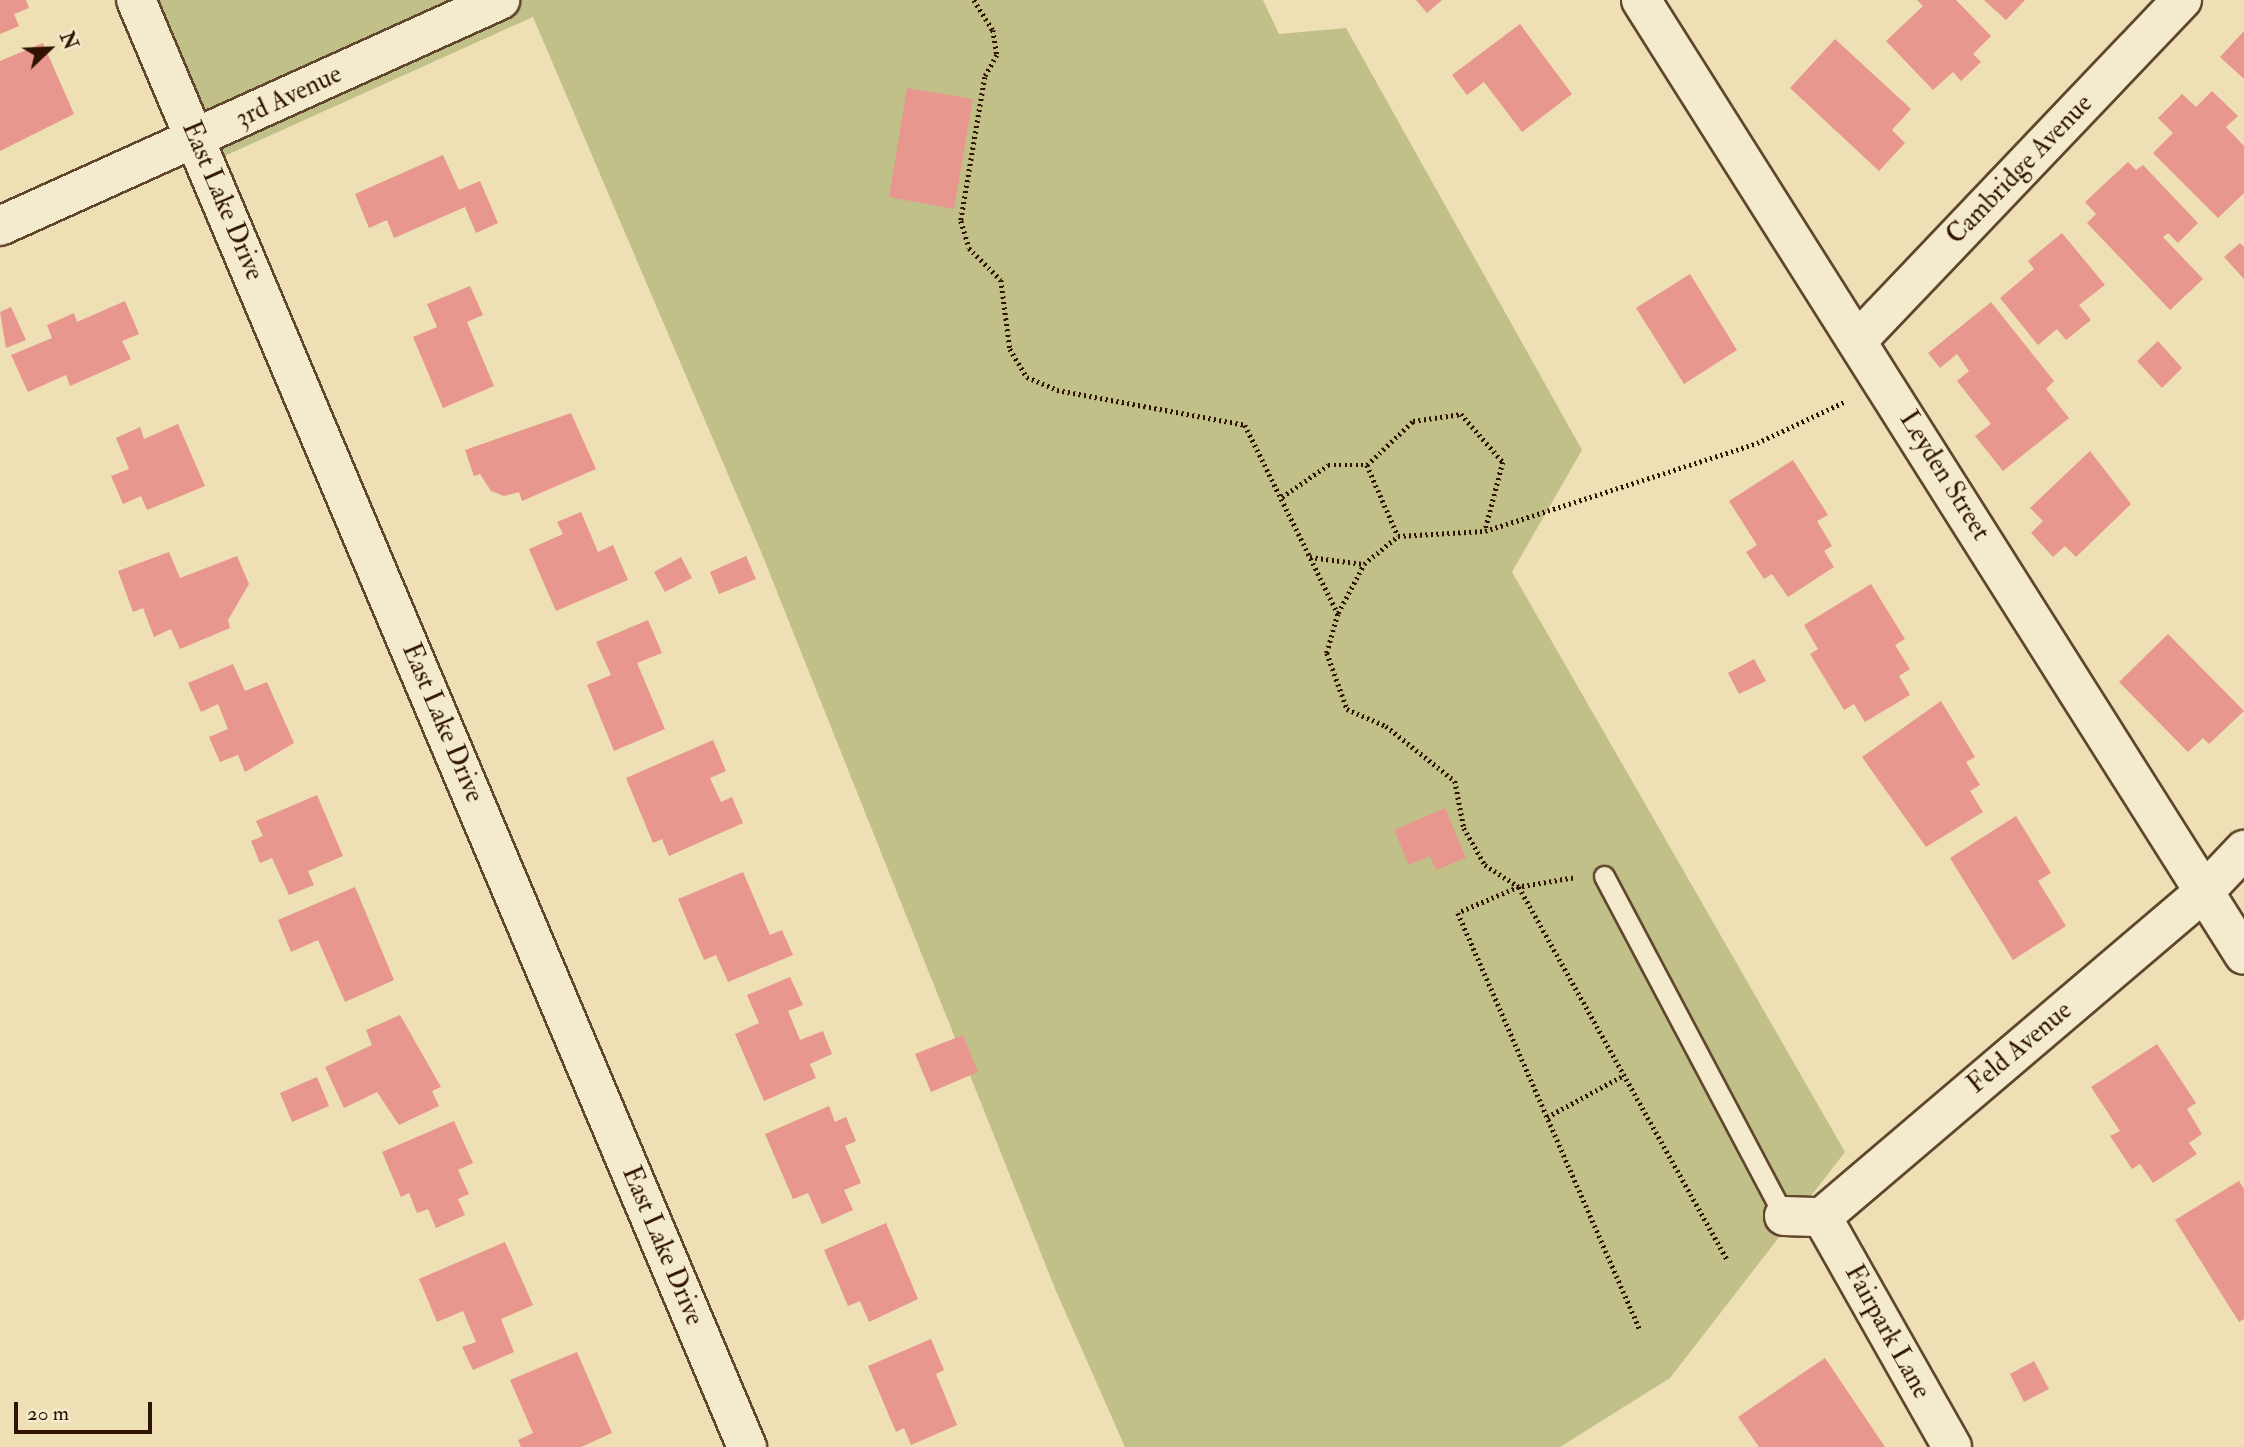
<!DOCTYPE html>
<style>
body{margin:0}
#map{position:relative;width:2244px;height:1447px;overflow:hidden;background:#eedfb4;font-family:"IM FELL Double Pica",serif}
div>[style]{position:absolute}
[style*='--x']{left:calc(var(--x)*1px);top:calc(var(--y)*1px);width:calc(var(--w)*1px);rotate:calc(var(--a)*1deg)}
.green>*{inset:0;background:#c0c088}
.building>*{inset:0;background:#e7978e}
.path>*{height:4.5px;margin-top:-2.25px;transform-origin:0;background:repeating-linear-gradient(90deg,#301300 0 2px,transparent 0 5.5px)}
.roads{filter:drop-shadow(2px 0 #60462d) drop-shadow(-2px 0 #60462d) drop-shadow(0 2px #60462d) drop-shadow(0 -2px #60462d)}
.lane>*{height:19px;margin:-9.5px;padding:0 9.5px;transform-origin:9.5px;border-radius:9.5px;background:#f4eace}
.street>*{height:38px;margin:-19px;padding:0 19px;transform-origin:19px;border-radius:19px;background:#f4eace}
.secondary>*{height:38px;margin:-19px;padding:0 19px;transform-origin:19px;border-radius:19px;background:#f4eace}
span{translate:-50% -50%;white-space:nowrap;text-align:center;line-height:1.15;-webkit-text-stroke:6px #f4eace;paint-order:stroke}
.street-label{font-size:26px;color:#301300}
.north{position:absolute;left:14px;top:14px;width:70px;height:70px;-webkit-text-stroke:5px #f4eace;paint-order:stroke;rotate:67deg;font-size:19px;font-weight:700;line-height:28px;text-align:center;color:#301300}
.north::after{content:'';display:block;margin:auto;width:24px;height:32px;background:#301300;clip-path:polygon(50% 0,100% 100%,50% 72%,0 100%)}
.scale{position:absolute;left:14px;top:1402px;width:138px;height:32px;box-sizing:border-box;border:4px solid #301300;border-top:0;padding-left:9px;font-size:21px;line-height:24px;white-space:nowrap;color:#301300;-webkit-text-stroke:5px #f4eace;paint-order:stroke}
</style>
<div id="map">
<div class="green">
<div style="clip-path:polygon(145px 0,1263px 0,1279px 34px,1346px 28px,1582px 450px,1512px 572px,1845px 1152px,1670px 1378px,1560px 1447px,1125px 1447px,1056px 1291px,762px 554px,533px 17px,218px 159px)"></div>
</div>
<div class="building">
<div style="clip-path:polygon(0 0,26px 0,29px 8px,14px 14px,19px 26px,0 34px)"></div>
<div style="clip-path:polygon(1416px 0,1442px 0,1427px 13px)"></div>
<div style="clip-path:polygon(1917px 0,1956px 0,1991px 36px,1973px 54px,1981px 62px,1961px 81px,1953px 72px,1933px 90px,1886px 41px,1923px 6px)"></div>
<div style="clip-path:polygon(1984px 0,2025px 0,2006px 20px)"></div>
<div style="clip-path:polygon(1520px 24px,1572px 94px,1522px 132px,1484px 82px,1467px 95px,1452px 75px)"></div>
<div style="clip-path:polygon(2244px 31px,2244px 79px,2220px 57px)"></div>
<div style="clip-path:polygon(1835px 39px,1911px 109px,1892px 130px,1905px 143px,1879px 171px,1790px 88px)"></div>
<div style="clip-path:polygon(43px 43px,74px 114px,0 151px,0 61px)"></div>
<div style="clip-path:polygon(907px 88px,973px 99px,954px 209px,889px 197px)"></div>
<div style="clip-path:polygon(2212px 91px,2238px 116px,2226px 127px,2244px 146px,2244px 193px,2218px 218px,2153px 153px,2173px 133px,2158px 118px,2182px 94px,2196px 107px)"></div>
<div style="clip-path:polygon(443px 155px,459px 190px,480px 181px,498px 223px,476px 233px,465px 207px,394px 238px,387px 220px,369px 228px,355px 194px)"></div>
<div style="clip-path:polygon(2128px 162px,2136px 170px,2143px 165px,2198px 223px,2178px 243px,2168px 233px,2163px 237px,2203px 279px,2170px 310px,2087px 223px,2096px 214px,2085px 202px)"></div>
<div style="clip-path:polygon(2062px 233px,2105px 285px,2079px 305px,2091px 320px,2066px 340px,2057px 329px,2038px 345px,2000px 298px,2034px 269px,2028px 261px)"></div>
<div style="clip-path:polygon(2240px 243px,2244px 247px,2244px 279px,2224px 257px)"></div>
<div style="clip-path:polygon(1690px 274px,1737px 350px,1684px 384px,1636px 308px)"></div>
<div style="clip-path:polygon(470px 286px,483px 315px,467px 322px,494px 386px,443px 408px,413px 337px,437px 327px,427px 304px)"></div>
<div style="clip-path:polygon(125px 301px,139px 334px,122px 341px,131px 359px,70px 386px,66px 375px,28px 392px,11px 355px,52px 338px,47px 325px,74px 313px,77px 322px)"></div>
<div style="clip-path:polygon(1991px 302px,2054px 381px,2046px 389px,2069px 418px,2003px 471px,1975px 436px,1991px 424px,1957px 381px,1969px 371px,1957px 354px,1940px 368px,1928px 353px)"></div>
<div style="clip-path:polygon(11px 307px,26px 340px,6px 348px,0 312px)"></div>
<div style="clip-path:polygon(2158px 341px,2182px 368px,2162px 388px,2137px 361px)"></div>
<div style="clip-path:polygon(571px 413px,596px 469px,522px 501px,519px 492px,504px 496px,491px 491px,480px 474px,474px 476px,465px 450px)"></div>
<div style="clip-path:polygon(178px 424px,205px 486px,147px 510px,141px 496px,123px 504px,111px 476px,129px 469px,116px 438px,140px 427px,144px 439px)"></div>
<div style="clip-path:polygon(2090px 451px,2131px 504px,2076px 557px,2065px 546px,2053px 557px,2031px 533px,2043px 521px,2030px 508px)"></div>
<div style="clip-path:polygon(1793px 460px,1828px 515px,1817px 521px,1832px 546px,1824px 551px,1834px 567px,1788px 597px,1772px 574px,1764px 579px,1746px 552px,1757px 545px,1729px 501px)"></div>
<div style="clip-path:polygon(581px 512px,598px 552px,613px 545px,628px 580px,556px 611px,529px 549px,563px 534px,557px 522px)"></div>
<div style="clip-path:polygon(169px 552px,180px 578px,237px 556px,249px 584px,228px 620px,230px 628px,180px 649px,171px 629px,154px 637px,143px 608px,133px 612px,118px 571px)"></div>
<div style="clip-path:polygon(746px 556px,756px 579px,719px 594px,710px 572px)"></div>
<div style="clip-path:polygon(681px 557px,692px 578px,665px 592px,654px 572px)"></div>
<div style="clip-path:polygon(1871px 584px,1905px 639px,1895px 645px,1910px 669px,1899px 676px,1910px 695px,1865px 722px,1854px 704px,1844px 710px,1810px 654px,1818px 649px,1804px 625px)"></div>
<div style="clip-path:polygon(648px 620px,662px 653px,637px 663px,665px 729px,614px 751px,587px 685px,611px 675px,596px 642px)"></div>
<div style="clip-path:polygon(2168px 634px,2244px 711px,2209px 744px,2203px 738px,2188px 752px,2119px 682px)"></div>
<div style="clip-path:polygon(1754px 659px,1766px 681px,1739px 694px,1728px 673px)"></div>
<div style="clip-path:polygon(233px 664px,245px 691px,267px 682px,294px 743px,245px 772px,238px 755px,220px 762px,209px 737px,228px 729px,218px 704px,201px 712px,188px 683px)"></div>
<div style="clip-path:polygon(1941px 701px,1975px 757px,1966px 762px,1980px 785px,1970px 791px,1983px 812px,1926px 847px,1862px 757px)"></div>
<div style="clip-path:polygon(713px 740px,726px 771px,710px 778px,721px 802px,732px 797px,743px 823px,669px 856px,662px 839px,653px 843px,626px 778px)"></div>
<div style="clip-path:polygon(317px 795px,343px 856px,308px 871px,314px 885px,289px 895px,272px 858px,260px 863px,251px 841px,263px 836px,256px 821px)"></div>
<div style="clip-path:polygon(1445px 808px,1466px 858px,1436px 870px,1430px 856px,1409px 865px,1394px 830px)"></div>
<div style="clip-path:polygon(2016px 816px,2051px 873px,2038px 881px,2066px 926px,2013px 960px,1950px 858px)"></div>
<div style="clip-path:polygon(743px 872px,770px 935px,782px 930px,793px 955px,728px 982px,716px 955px,704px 960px,678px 899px)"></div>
<div style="clip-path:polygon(355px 887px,394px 980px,345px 1002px,318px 940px,291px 952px,278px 920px)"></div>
<div style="clip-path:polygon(790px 977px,803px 1005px,788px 1011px,800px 1040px,823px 1031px,832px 1054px,810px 1064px,816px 1078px,764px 1101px,735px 1034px,759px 1023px,747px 995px)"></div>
<div style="clip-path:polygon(400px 1015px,441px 1087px,432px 1091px,439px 1106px,399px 1125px,377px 1092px,344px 1108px,325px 1067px,372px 1045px,366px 1030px)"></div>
<div style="clip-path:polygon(963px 1035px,978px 1072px,931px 1092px,915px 1054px)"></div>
<div style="clip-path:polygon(2157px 1044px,2196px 1103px,2187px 1109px,2202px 1134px,2189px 1143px,2197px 1154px,2153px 1183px,2140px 1164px,2132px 1169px,2110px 1136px,2120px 1131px,2091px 1087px)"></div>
<div style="clip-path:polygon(317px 1077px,329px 1106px,292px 1122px,280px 1093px)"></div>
<div style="clip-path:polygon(829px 1106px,835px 1122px,846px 1117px,856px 1141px,845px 1146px,861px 1183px,844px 1190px,853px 1210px,822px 1224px,808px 1193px,793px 1199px,765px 1134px)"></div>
<div style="clip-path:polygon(454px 1121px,473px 1163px,458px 1170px,469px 1194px,458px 1199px,465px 1215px,436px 1228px,428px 1209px,417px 1213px,409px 1193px,401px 1197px,382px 1152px)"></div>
<div style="clip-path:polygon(2239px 1181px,2244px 1189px,2244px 1319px,2239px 1322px,2175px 1220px)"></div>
<div style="clip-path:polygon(886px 1223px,918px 1299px,869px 1322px,860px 1301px,848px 1306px,824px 1250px)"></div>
<div style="clip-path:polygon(505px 1242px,533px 1305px,501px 1319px,514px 1352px,473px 1370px,462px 1347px,476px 1342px,463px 1311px,437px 1322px,419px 1279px)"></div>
<div style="clip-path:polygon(931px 1339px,944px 1370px,936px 1374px,957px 1425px,911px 1445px,904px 1428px,896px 1432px,868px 1366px)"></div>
<div style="clip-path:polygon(577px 1352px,612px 1433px,581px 1447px,521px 1447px,518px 1440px,533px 1433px,510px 1380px)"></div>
<div style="clip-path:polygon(1825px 1358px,1885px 1447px,1759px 1447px,1738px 1417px)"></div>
<div style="clip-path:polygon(2034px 1361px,2049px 1389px,2024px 1402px,2010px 1374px)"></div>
</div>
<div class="path">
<div style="--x:974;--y:0;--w:36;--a:58"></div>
<div style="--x:993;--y:30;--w:25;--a:81"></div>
<div style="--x:997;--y:55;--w:25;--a:119"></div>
<div style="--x:985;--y:77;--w:146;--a:99.5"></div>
<div style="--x:961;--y:221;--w:28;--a:73"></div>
<div style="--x:969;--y:248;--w:45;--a:45"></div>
<div style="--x:1001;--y:280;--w:70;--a:82.6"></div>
<div style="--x:1010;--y:349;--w:33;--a:59"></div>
<div style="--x:1027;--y:377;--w:33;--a:23"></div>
<div style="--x:1057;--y:390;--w:191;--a:10.5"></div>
<div style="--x:1245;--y:425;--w:211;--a:63.8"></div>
<div style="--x:1338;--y:614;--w:41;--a:105.8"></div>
<div style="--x:1327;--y:653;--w:59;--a:70.3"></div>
<div style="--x:1347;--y:709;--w:43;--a:23.6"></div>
<div style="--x:1386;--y:726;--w:88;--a:38.6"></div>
<div style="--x:1455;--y:781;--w:48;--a:79.2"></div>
<div style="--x:1464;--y:828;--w:43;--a:60.4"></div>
<div style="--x:1485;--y:865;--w:40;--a:32.9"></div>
<div style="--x:1519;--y:887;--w:428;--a:60.8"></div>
<div style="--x:1367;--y:465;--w:77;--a:66.4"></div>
<div style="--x:1282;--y:497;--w:56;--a:-34.8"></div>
<div style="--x:1328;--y:465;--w:39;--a:0"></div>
<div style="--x:1367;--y:465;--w:64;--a:-43.7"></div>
<div style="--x:1413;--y:421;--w:49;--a:-8.3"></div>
<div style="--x:1461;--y:414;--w:64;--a:48.8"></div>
<div style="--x:1503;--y:462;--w:71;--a:104.6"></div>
<div style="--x:1310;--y:557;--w:54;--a:7.4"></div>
<div style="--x:1338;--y:613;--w:55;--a:-62"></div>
<div style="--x:1364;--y:564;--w:44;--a:-39.5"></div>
<div style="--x:1398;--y:536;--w:87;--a:-3.3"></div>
<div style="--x:1485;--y:531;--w:286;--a:-17.9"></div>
<div style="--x:1757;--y:443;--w:96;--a:-25.2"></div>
<div style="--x:1573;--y:878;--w:55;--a:170.5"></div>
<div style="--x:1519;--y:887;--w:66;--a:156.9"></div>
<div style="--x:1458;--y:913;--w:455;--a:66.4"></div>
<div style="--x:1547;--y:1117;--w:88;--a:-28.6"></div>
</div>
<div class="roads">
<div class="lane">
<div style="--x:1604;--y:876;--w:385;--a:62.1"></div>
</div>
<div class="street">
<div style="--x:1641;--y:0;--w:1129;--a:57.73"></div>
<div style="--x:0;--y:226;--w:549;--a:-24.32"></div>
<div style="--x:1858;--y:340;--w:470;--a:-46.4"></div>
<div style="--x:1784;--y:1216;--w:38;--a:2"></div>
<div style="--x:1822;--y:1217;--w:503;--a:-40.4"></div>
<div style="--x:2205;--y:891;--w:57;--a:-46.4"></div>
<div style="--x:1822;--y:1217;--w:264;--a:60.5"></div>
</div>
<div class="secondary">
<div style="--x:136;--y:0;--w:1571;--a:67.11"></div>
</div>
</div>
<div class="street-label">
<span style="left:289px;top:97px;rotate:-25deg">3rd Avenue</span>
<span style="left:2020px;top:170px;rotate:-46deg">Cambridge Avenue</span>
<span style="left:222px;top:201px;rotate:67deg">East Lake Drive</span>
<span style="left:1944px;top:476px;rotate:58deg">Leyden Street</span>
<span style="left:442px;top:723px;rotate:67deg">East Lake Drive</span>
<span style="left:2020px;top:1048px;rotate:-40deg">Feld Avenue</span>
<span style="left:662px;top:1246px;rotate:67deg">East Lake Drive</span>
<span style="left:1887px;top:1332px;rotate:61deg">Fairpark Lane</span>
</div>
<div class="north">N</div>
<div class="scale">20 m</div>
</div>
